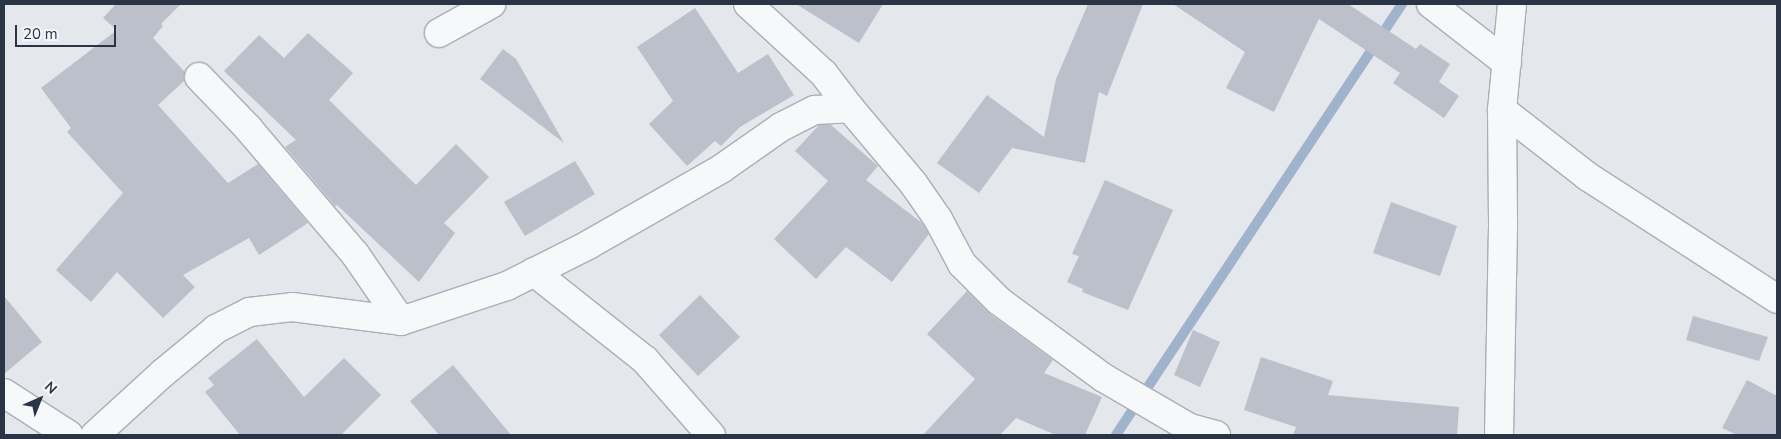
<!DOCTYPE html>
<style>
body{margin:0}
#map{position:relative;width:1781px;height:439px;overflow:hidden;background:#e4e7ec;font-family:"Nunito Sans",sans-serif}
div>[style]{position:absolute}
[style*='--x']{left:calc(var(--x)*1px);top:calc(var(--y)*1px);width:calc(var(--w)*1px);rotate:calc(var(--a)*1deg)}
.stream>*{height:10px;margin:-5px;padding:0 5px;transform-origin:5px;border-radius:5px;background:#9fb4cc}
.building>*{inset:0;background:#bbc0ca}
.roads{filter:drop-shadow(1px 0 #a9aeb7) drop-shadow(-1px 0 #a9aeb7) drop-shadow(0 1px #a9aeb7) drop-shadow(0 -1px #a9aeb7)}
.minor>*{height:28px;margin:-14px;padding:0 14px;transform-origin:14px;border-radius:14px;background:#f7f8fa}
span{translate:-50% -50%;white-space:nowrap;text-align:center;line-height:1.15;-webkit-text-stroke:4px #f4f6f9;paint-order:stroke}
.frame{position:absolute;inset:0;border:5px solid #2b3445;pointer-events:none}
.north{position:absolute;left:15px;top:374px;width:50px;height:50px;-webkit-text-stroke:4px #f4f6f9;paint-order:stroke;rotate:44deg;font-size:14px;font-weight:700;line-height:20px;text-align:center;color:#2b3445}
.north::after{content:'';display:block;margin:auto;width:18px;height:22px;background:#2b3445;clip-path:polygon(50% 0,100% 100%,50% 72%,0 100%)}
.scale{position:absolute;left:15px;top:25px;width:101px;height:22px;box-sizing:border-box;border:2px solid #2b3445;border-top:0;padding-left:6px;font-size:15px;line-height:18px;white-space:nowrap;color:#2b3445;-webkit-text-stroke:4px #f4f6f9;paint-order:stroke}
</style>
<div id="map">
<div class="stream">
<div style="--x:1116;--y:435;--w:517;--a:-56.43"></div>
</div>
<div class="building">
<div style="clip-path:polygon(116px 4px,181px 4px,161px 24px,163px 26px,153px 38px,185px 72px,184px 81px,158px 105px,228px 183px,258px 164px,308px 223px,259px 255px,249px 238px,183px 275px,195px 287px,163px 318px,117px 272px,91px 302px,56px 270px,123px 193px,67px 132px,71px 128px,41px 88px,117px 30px,103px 18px)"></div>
<div style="clip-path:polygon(796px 4px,883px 4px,859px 43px)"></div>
<div style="clip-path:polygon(1088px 4px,1143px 4px,1107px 96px,1099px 92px,1085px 163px,1012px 148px,979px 193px,937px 163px,987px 95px,1044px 137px,1056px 79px)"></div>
<div style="clip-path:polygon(1173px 4px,1348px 4px,1416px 49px,1420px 44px,1450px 64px,1439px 82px,1459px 96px,1444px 118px,1393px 83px,1400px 73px,1319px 19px,1274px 112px,1226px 88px,1245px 52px)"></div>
<div style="clip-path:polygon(695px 8px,738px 73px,768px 54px,794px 95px,740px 127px,721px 146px,715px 141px,687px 166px,649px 124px,673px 101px,637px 47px)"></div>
<div style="clip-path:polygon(308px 33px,353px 73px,329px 100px,416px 185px,456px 144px,489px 177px,444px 223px,455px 233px,419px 282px,337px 205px,335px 206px,285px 147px,296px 140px,224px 71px,259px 35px,284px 58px)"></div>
<div style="clip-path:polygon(503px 49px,516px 59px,564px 143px,480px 79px)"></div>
<div style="clip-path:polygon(819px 125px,831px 125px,878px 166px,866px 180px,922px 223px,929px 234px,892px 282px,846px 247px,816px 279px,774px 239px,828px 181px,795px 151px)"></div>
<div style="clip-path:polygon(575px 161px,595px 194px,525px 236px,504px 202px)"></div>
<div style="clip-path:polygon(1105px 180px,1173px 210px,1128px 310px,1082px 292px,1083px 289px,1067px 282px,1079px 256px,1072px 254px)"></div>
<div style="clip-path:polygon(1391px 202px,1457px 226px,1440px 276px,1373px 253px)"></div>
<div style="clip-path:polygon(967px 291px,990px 314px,1053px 360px,1044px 373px,1102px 397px,1085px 435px,1056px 435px,1016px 418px,1000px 435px,923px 435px,975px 379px,927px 334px)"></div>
<div style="clip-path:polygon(700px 295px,740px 337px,698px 376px,659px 335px)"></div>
<div style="clip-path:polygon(4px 296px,42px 342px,4px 374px)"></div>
<div style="clip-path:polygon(1693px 316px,1768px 337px,1759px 361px,1686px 340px)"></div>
<div style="clip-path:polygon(1193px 330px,1220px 342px,1200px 387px,1174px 375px)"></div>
<div style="clip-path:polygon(257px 339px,304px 397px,344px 358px,381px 395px,341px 435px,240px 435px,205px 392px,214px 385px,208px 378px)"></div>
<div style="clip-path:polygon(1261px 357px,1333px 381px,1328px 395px,1459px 407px,1457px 435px,1293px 435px,1296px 427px,1244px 410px)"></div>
<div style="clip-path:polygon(453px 365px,511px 435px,439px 435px,410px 401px)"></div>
<div style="clip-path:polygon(1747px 380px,1777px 396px,1777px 435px,1737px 435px,1722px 428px)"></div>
</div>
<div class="roads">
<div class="minor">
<div style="--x:748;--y:4;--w:103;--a:42.6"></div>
<div style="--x:824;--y:74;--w:43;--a:52.6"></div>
<div style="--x:1431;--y:4;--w:96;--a:37.8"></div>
<div style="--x:439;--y:33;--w:60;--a:-29.1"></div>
<div style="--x:199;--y:77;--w:71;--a:46.1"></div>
<div style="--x:248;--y:128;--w:165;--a:49.7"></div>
<div style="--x:355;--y:254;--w:81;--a:55.5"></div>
<div style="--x:1502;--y:110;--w:108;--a:37.8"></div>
<div style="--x:1587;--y:176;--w:226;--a:32.9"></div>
<div style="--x:534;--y:272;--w:142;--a:38.4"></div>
<div style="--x:645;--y:360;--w:100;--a:48.7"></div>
<div style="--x:4;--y:393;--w:77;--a:32.9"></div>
<div style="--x:95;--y:435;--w:92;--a:-42.4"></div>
<div style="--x:163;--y:373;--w:69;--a:-39.7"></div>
<div style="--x:216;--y:329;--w:37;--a:-27"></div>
<div style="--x:249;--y:312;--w:43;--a:-6.6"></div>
<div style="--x:292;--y:307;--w:110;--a:7.3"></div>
<div style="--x:401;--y:321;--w:112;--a:-18.3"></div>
<div style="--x:507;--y:286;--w:91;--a:-26.8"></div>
<div style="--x:588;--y:245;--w:153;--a:-29.7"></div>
<div style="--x:721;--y:169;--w:73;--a:-35"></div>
<div style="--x:781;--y:127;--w:38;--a:-27"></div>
<div style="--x:815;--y:110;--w:35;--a:-3"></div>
<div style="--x:850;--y:108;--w:98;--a:50"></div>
<div style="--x:913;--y:183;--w:44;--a:55.2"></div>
<div style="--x:938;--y:219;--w:51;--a:61.9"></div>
<div style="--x:962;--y:264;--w:52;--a:45"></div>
<div style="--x:999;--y:301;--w:130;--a:36.3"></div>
<div style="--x:1104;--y:378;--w:99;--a:30.2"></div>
<div style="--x:1190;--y:428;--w:27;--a:15"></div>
<div style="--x:1499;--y:435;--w:214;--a:-88.9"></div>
<div style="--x:1503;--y:221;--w:111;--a:-90.5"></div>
<div style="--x:1502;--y:110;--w:106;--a:-84.6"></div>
</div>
</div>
<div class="frame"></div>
<div class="north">N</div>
<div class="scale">20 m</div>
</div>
